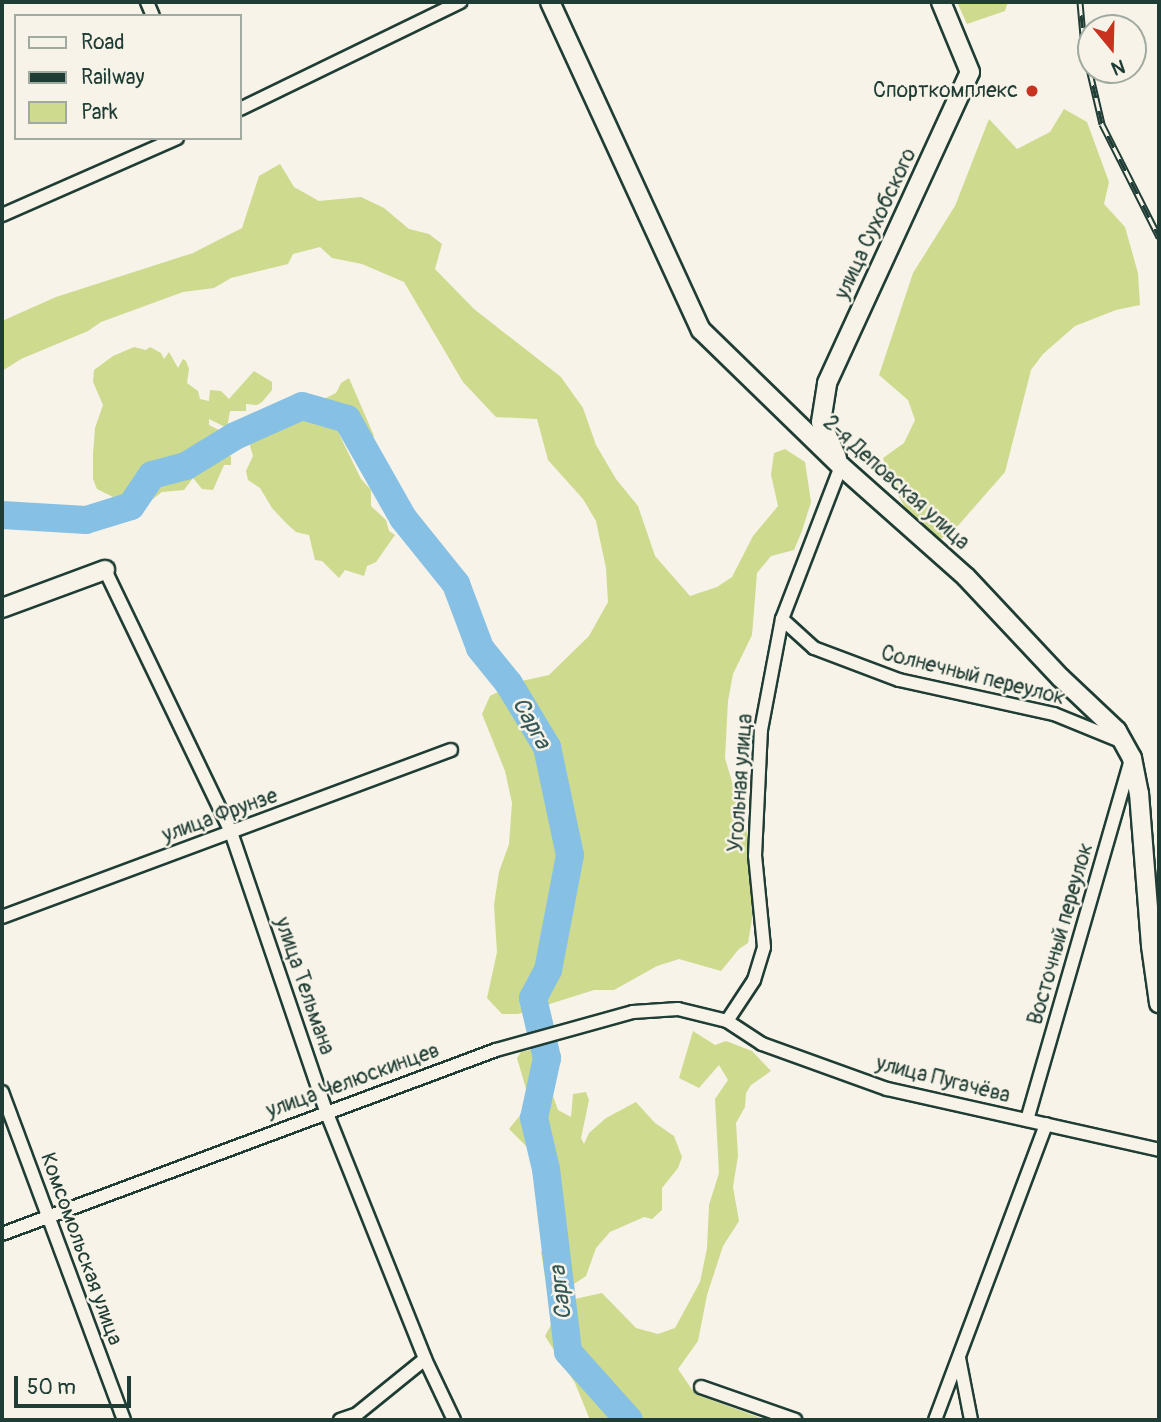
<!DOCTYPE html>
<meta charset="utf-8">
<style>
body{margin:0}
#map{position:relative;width:1161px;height:1422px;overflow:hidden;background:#f7f3e8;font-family:Pangolin,sans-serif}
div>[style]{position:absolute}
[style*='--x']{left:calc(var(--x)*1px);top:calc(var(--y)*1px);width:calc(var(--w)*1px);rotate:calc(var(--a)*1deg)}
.green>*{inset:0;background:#ceda8d}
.river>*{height:28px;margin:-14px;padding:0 14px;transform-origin:14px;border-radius:14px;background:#86c1e5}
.roads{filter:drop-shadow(2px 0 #1f3d34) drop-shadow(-2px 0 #1f3d34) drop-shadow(0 2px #1f3d34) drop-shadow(0 -2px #1f3d34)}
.street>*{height:12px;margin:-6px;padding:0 6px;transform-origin:6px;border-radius:6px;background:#f7f3e8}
.secondary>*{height:18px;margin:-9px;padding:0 9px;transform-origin:9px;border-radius:9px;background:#f7f3e8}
.rail>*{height:7px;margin-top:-3.5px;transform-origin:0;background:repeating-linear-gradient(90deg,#f7f3e8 0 13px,#1f3d34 0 26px);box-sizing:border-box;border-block:2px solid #1f3d34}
.dots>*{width:19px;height:19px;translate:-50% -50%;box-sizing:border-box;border:4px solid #f7f3e8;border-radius:50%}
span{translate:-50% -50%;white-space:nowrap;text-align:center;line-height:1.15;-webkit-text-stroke:5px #f7f3e8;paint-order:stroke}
.poi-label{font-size:21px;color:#1f3d34}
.right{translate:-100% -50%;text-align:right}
.street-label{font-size:21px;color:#1f3d34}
.water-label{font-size:23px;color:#345757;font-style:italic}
.frame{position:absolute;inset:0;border:4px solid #1f3d34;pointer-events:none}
.legend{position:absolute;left:14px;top:14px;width:228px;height:126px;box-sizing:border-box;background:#f7f3e8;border:2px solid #a1aaa0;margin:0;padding:9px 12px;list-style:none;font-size:21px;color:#1f3d34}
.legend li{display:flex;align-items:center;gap:14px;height:35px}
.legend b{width:35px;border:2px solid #a1aaa0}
.north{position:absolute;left:1077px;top:14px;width:70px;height:70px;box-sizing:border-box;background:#f7f3e8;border:2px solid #a1aaa0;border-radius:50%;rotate:161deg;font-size:19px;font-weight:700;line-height:28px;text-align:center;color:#1f3d34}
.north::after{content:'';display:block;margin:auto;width:24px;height:32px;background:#c8321e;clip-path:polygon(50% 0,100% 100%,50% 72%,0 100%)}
.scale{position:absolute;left:14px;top:1376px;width:117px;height:32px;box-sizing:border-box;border:4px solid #1f3d34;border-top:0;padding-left:9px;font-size:21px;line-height:24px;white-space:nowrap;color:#1f3d34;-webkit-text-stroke:5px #f7f3e8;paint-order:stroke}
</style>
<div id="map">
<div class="green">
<div style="clip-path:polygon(957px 2px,1008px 2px,1005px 11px,967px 24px)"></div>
<div style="clip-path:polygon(1064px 109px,1087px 122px,1109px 182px,1104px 204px,1125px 227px,1138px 273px,1140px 305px,1116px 310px,1075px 326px,1043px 354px,1031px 370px,1005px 472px,956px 528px,931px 546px,935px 541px,907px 511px,891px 482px,883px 458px,904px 443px,915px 420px,908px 400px,879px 375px,913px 273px,955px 206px,989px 119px,1017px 149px,1050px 132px)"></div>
<div style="clip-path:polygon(280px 164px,294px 187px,319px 201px,361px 197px,384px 208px,409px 229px,429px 234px,442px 244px,435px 269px,474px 309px,561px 377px,583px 408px,596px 445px,616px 479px,638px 506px,655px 556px,690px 596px,717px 587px,732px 577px,753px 536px,778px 506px,771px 475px,774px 453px,785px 449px,805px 462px,811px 502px,802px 531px,794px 550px,771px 556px,757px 573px,752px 635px,733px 674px,728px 701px,725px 758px,749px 839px,753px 913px,748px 943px,739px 949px,721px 971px,679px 959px,657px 966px,614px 990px,594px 990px,518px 1014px,502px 1014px,487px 998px,497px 952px,494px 905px,499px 872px,509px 844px,512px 803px,505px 771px,482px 714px,490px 696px,517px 682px,549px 675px,589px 636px,608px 602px,606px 568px,596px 521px,583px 499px,548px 460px,537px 419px,496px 417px,463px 382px,404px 282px,362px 264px,332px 258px,320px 247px,293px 254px,288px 264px,231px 278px,214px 288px,183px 292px,101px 322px,88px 331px,21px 359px,2px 371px,2px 321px,56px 297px,193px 253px,242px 228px,259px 176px)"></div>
<div style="clip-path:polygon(134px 347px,146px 350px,150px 347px,161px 353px,164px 359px,169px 352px,178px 368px,183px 359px,186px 361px,189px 369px,187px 383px,198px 391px,200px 399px,209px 401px,210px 390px,221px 391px,229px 399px,254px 371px,272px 382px,272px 390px,262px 402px,257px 405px,246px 404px,246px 411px,230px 411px,227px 428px,209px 419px,209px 425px,219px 430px,220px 440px,225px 442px,225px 450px,231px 457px,231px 465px,224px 465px,213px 490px,202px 489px,193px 478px,184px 490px,162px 492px,149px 502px,131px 506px,97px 489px,93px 479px,93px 454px,95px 428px,103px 405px,93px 382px,94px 370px,113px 356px)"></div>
<div style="clip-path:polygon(349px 378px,374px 436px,362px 453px,349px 436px,339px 434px,361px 479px,371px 490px,371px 506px,386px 520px,389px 531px,395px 535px,376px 562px,367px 566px,364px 576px,345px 570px,339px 578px,322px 561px,315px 560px,309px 535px,296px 532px,286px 523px,272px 508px,260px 488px,248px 480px,246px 471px,253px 456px,250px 446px,253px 435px,262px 428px,258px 415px,280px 408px,287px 422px,309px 418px,320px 412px,324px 399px,336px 393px,341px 383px)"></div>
<div style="clip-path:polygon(693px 1031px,715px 1045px,726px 1041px,752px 1051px,771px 1071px,751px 1085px,746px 1093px,745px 1107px,736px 1123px,738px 1156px,733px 1187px,739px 1221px,723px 1246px,707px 1295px,698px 1341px,678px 1369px,695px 1394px,766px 1420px,590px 1420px,575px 1383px,545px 1336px,559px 1310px,570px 1300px,602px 1293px,636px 1328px,658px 1334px,675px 1328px,700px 1282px,707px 1248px,709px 1205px,719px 1173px,715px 1099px,728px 1080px,719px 1065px,699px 1088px,679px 1078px)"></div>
<div style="clip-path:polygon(535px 1049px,547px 1058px,545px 1074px,558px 1110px,571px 1117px,573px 1094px,586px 1092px,589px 1100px,581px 1138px,584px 1144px,589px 1133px,606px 1118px,636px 1102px,655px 1123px,674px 1136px,682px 1157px,678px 1168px,662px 1188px,662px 1210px,652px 1219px,644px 1217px,610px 1232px,596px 1248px,586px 1276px,559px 1294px,545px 1276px,541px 1252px,548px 1242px,551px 1220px,540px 1197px,541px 1184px,553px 1174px,549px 1159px,527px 1147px,509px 1129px,525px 1109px,527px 1092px,517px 1058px,521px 1052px)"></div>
</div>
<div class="river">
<div style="--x:2;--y:515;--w:84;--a:3.4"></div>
<div style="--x:86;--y:520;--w:47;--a:-17.3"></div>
<div style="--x:131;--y:506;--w:37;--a:-56"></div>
<div style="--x:152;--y:475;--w:35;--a:-15"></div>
<div style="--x:186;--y:466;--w:57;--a:-31.5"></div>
<div style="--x:235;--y:436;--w:73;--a:-24.1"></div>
<div style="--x:302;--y:406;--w:47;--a:16.1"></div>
<div style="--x:347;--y:419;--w:114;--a:60.5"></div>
<div style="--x:403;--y:518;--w:85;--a:51.2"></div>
<div style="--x:456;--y:584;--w:68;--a:69.4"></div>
<div style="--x:480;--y:648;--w:46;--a:51.1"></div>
<div style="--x:509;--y:684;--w:74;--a:58.9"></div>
<div style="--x:547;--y:747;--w:110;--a:78"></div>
<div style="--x:570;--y:855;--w:117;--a:100.8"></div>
<div style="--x:548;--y:970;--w:32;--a:118"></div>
<div style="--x:533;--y:998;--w:62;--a:76.9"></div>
<div style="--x:547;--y:1058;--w:61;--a:102.2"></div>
<div style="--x:534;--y:1118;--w:52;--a:76.8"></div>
<div style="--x:546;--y:1169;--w:184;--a:83.1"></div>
<div style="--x:568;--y:1352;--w:91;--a:48.1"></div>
</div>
<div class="roads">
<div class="street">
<div style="--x:147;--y:2;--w:15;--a:67"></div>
<div style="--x:240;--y:109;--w:245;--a:-25.9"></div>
<div style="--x:2;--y:215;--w:191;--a:-23.7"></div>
<div style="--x:105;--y:570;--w:291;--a:64.3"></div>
<div style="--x:231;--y:832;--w:295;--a:71.2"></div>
<div style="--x:326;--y:1111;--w:267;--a:68.2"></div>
<div style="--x:425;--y:1359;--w:68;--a:64.6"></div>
<div style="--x:782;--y:619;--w:43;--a:42.2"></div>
<div style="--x:814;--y:648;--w:91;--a:20.6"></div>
<div style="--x:899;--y:680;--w:159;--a:12.4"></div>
<div style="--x:1054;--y:714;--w:74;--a:22.1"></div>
<div style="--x:2;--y:917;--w:479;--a:-20.4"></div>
<div style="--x:727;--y:1021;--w:49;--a:-56.6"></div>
<div style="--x:754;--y:980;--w:34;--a:-73"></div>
<div style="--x:764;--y:947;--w:91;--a:-95.6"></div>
<div style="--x:755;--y:856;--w:126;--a:-87.3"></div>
<div style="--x:761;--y:730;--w:113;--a:-79.3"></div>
<div style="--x:782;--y:619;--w:164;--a:-68.9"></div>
<div style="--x:2;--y:1092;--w:350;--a:69.6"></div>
<div style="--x:1027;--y:1120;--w:375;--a:-73.9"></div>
<div style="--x:2;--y:1234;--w:527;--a:-20.43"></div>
<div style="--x:496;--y:1050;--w:142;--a:-15.5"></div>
<div style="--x:633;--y:1012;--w:45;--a:-3.8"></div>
<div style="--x:678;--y:1009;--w:50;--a:13.8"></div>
<div style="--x:727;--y:1021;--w:42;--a:33.3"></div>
<div style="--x:762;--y:1044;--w:133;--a:19.8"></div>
<div style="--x:887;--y:1089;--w:279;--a:12.6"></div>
<div style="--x:959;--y:1358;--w:63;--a:79"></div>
<div style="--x:701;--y:1387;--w:100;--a:19.3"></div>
<div style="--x:340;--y:1420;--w:18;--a:-19"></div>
<div style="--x:357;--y:1414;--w:87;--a:-39"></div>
<div style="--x:935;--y:1420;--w:316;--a:-69.4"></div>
</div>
<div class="secondary">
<div style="--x:550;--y:2;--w:361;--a:65.3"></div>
<div style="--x:701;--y:330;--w:195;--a:44.2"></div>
<div style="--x:841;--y:466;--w:167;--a:41.6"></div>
<div style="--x:966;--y:577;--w:139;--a:46.8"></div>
<div style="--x:1061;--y:678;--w:77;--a:43.4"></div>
<div style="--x:1117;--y:731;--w:31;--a:61"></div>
<div style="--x:1132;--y:758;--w:36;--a:79"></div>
<div style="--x:1139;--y:793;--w:153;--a:85.5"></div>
<div style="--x:1151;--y:946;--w:58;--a:82"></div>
<div style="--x:837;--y:458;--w:39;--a:-114"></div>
<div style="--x:821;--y:422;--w:39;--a:-81"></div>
<div style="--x:827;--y:383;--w:342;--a:-65.3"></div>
<div style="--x:970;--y:72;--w:76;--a:-112.5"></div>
<div style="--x:2;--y:608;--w:110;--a:-20.3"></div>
</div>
</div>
<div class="rail">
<div style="--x:1080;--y:2;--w:45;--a:84.9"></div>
<div style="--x:1084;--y:47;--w:79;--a:76.8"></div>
<div style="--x:1102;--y:124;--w:127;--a:63.2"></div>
</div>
<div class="dots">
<div style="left:1032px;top:91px;background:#c8321e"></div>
</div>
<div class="poi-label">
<span class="right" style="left:1018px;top:91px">Спорткомплекс</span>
</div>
<div class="street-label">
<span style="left:876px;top:224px;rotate:-65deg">улица Сухобского</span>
<span style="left:896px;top:483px;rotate:42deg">2-я Деповская улица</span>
<span style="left:973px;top:676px;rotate:14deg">Солнечный переулок</span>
<span style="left:741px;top:783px;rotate:-86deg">Угольная улица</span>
<span style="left:220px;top:816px;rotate:-20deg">улица Фрунзе</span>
<span style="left:1061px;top:934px;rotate:-74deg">Восточный переулок</span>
<span style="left:304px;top:986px;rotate:71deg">улица Тельмана</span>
<span style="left:943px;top:1080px;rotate:14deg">улица Пугачёва</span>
<span style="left:353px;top:1081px;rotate:-20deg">улица Челюскинцев</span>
<span style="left:81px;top:1249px;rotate:70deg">Комсомольская улица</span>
</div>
<div class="water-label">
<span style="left:531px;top:723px;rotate:61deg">Сарга</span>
<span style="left:561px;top:1293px;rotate:-97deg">Сарга</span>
</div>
<div class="frame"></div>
<ul class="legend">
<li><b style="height:9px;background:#f7f3e8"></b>Road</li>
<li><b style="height:9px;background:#1f3d34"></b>Railway</li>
<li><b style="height:19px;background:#ceda8d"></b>Park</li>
</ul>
<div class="north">N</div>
<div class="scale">50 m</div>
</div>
